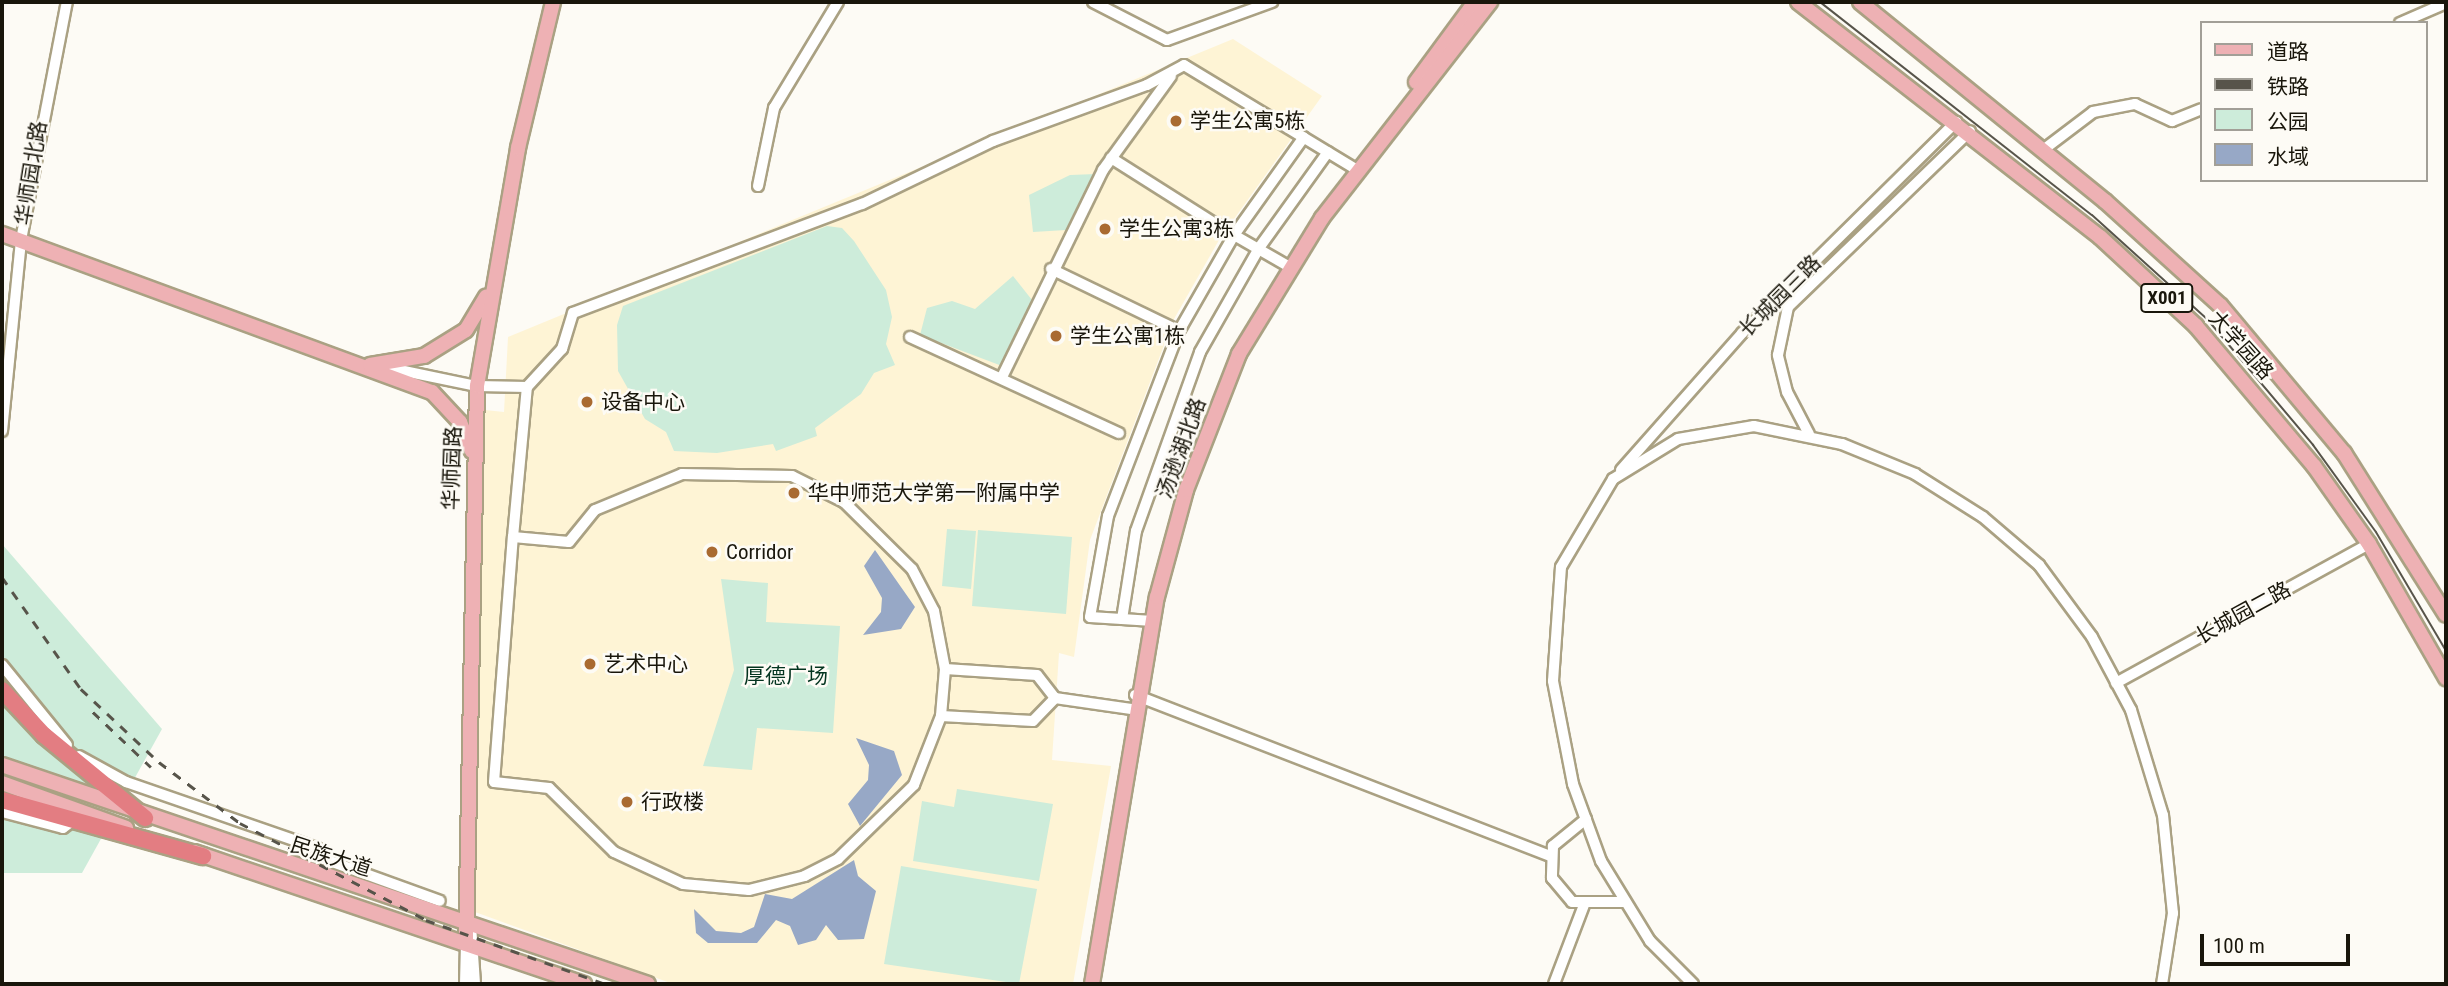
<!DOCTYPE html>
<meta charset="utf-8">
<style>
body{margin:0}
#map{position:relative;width:2448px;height:986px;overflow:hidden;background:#fdfbf5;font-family:"Roboto Condensed","Noto Sans SC",sans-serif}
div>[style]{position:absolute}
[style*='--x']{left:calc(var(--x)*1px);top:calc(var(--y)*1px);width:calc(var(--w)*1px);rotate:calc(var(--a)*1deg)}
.built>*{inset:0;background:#fef4d5}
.green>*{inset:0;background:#cdecda}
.water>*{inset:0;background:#97a8c6}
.roads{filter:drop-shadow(2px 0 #aaa183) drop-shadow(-2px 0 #aaa183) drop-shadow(0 2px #aaa183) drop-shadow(0 -2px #aaa183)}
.minor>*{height:10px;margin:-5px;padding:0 5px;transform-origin:5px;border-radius:5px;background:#fff}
.major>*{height:14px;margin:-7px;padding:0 7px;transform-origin:7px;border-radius:7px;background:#eeb1b4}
.highway>*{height:16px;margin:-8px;padding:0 8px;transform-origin:8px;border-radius:8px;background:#e37d82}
.tram>*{height:2px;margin:-1px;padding:0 1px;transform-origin:1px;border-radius:1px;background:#57544a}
.rail>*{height:2.5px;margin-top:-1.25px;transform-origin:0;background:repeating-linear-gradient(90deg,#57544a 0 9px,transparent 0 18px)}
.dots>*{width:19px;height:19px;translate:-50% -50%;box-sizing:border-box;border:4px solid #fdfbf5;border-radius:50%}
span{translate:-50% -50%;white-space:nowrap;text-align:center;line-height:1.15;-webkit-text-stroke:5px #fdfbf5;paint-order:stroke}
.shield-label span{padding:2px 5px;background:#fdfbf5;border:2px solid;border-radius:5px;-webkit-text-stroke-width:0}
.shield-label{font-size:19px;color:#19160b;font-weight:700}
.poi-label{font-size:21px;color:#19160b}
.left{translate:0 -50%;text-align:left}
.street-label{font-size:21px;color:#19160b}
.park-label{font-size:21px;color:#03341f}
.frame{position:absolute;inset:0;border:4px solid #19160b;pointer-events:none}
.legend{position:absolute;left:2200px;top:21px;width:228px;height:161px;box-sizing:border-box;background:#fdfbf5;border:2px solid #a29f97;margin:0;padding:9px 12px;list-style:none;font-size:21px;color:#19160b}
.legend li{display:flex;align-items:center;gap:14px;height:35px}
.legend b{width:35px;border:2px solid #a29f97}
.scale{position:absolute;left:2200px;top:934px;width:150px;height:32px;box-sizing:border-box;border:4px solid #19160b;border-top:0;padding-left:9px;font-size:21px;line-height:24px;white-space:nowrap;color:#19160b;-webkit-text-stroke:5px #fdfbf5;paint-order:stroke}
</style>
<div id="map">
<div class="built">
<div style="clip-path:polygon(1233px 39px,1322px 96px,1219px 240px,1174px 319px,1090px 540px,1074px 657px,1059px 653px,1052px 760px,1111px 766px,1073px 984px,673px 984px,475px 912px,485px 410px,504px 412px,508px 337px)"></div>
</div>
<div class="green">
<div style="clip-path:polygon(1096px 174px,1066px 230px,1033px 232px,1029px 195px,1070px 175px)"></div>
<div style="clip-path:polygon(827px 226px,842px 228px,854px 241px,886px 290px,892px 317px,886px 344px,895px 365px,874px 373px,861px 394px,815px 428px,817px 436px,776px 451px,773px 444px,717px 453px,674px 451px,666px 432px,645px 419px,618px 371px,617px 325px,623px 306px)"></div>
<div style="clip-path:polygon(1013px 276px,1032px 300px,1002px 366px,920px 335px,927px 308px,952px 301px,975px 309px)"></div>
<div style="clip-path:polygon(947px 529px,976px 531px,971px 589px,942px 586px)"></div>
<div style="clip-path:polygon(978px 530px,1072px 537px,1066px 614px,972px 606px)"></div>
<div style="clip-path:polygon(2px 544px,162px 729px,82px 873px,2px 873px)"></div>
<div style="clip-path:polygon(721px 579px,768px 583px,766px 622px,840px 626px,833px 733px,757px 728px,752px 770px,703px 766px,734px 670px)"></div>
<div style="clip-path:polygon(957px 789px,1053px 804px,1039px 881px,913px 861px,922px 801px,954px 807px)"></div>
<div style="clip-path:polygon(901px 866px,1037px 889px,1019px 984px,884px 964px)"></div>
</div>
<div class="water">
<div style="clip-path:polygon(875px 550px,915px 607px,901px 629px,863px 635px,881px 612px,882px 598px,864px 566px)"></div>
<div style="clip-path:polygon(856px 738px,894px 751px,902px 775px,860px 826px,848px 804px,868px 780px,869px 765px)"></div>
<div style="clip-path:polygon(854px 860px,858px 876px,876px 891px,864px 939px,838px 940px,826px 925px,816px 940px,798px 945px,790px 926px,776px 920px,757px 943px,708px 943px,696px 933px,694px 909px,716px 931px,741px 933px,754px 927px,765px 894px,792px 899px)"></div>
</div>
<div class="roads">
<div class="minor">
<div style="--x:1093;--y:2;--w:83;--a:27.2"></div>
<div style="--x:1167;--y:40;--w:112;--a:-19.9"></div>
<div style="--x:2400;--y:23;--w:50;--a:-23.5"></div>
<div style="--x:2043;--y:150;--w:63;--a:-37.2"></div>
<div style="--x:2093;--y:112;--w:43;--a:-10.8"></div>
<div style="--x:2135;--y:104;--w:41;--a:24.7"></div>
<div style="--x:2172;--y:121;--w:31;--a:-22"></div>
<div style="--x:1111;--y:158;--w:125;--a:32.3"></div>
<div style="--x:758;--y:186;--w:80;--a:-78.4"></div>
<div style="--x:774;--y:108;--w:124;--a:-58.9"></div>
<div style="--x:1234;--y:235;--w:62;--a:29.9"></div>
<div style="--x:1051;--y:269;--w:133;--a:25.8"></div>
<div style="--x:910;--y:337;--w:230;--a:24.7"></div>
<div style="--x:380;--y:366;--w:99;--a:11.7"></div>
<div style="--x:477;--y:386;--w:50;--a:1.1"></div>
<div style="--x:1003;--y:375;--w:228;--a:-64"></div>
<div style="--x:1103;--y:170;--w:116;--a:-54.1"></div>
<div style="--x:2;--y:431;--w:192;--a:-84.3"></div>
<div style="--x:21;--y:240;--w:242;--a:-79.1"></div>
<div style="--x:1809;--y:434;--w:47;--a:-117.6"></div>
<div style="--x:1787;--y:392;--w:38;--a:-104"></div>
<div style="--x:1778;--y:355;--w:49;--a:-78.2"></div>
<div style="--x:1788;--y:307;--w:253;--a:-44"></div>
<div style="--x:1621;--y:470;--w:183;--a:-48.5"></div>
<div style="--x:1742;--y:333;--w:301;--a:-44.6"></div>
<div style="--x:513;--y:537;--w:56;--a:5.1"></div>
<div style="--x:569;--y:542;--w:41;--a:-50.9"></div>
<div style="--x:595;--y:510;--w:94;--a:-22.5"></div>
<div style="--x:682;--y:474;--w:110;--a:1"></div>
<div style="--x:792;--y:476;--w:58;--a:26.6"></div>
<div style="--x:844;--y:502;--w:95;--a:44.6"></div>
<div style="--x:912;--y:569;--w:47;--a:62.4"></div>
<div style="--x:934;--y:611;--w:59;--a:79.3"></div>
<div style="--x:945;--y:669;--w:47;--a:94.9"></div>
<div style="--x:941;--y:716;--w:74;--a:111.4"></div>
<div style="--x:914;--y:785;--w:106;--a:135.8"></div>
<div style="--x:838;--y:859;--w:37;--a:153"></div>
<div style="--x:805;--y:876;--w:58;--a:166"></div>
<div style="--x:749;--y:890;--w:66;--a:-174.8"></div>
<div style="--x:683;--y:884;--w:76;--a:-155.1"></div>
<div style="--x:614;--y:852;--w:91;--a:-135.4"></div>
<div style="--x:549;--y:788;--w:55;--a:-173.8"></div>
<div style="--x:494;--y:782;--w:246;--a:-85.6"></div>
<div style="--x:513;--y:537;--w:151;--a:-84.7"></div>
<div style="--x:527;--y:387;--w:52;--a:-47.4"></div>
<div style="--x:562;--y:349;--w:38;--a:-73"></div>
<div style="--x:573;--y:313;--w:309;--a:-20.7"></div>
<div style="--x:862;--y:204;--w:145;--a:-25.7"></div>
<div style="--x:993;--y:141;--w:164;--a:-20"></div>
<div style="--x:1147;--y:85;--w:42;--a:-28.4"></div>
<div style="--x:1184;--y:65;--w:205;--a:31.2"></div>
<div style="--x:1122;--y:619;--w:89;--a:-81"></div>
<div style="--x:1136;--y:531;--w:190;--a:-70.3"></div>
<div style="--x:1200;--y:352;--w:120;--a:-60.4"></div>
<div style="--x:1259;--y:248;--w:118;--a:-54.3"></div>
<div style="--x:1153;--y:621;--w:63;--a:-176.4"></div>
<div style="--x:1090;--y:617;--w:103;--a:-79.9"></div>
<div style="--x:1108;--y:516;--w:198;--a:-69"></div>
<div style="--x:1179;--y:331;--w:111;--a:-60.2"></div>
<div style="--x:1234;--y:235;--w:120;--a:-54.5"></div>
<div style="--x:2;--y:665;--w:103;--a:50.9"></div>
<div style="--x:2116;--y:683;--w:289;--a:-28.8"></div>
<div style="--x:1135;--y:695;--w:445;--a:21.2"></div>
<div style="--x:1055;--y:698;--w:84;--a:8.2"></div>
<div style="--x:941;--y:716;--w:92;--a:3.1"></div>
<div style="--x:1033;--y:721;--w:32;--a:-46"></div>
<div style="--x:1055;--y:698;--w:29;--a:-128"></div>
<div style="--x:1037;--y:675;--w:92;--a:-176.3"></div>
<div style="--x:79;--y:756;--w:54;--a:29"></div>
<div style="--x:126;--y:782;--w:202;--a:19.1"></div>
<div style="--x:317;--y:848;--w:13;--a:58"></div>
<div style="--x:324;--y:859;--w:123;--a:19.9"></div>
<div style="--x:2;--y:812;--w:63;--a:14.7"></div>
<div style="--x:63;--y:828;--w:15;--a:-37"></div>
<div style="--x:1586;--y:819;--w:43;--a:140.7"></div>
<div style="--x:1553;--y:846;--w:32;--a:92"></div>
<div style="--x:1552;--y:878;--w:31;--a:50"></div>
<div style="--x:1572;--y:902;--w:53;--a:0"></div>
<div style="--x:471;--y:925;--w:59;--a:86.1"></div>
<div style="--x:465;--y:984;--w:40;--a:-88.6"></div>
<div style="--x:1554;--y:984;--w:85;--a:-69.2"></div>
<div style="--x:1693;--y:984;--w:61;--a:-135"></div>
<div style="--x:1650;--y:941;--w:94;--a:-121.5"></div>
<div style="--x:1601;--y:861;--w:82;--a:-110"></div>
<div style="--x:1573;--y:784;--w:105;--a:-101"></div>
<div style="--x:1553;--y:681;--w:114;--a:-86"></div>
<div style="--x:1561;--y:567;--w:102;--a:-59.4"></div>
<div style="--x:1613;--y:479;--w:76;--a:-31.6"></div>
<div style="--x:1678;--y:439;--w:77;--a:-9.7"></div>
<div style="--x:1754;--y:426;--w:90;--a:11.6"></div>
<div style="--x:1842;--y:444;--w:79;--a:22.3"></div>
<div style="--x:1915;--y:474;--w:80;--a:32.3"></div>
<div style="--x:1983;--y:517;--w:74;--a:40.6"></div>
<div style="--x:2039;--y:565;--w:89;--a:53.6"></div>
<div style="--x:2092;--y:637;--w:83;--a:61.9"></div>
<div style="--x:2131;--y:710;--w:110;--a:73.1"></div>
<div style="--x:2163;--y:815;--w:99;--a:84.2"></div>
<div style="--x:2173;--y:913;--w:72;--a:98.8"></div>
</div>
<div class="major">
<div style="--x:1798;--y:2;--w:383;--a:37.9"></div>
<div style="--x:2100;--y:237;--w:131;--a:42.8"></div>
<div style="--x:2196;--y:326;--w:183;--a:49.9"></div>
<div style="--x:2314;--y:466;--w:95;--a:54.8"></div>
<div style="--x:2369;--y:544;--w:155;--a:60.1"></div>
<div style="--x:1860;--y:2;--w:316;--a:39.1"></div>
<div style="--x:2105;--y:201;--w:156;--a:42.2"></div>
<div style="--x:2221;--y:306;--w:192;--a:50.1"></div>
<div style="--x:2344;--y:453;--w:191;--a:57.8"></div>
<div style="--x:1416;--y:82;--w:99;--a:-53.6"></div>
<div style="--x:2;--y:234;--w:458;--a:20.2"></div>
<div style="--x:432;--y:392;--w:41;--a:47"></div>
<div style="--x:460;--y:422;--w:31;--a:68"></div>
<div style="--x:370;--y:365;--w:55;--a:-9.5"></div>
<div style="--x:424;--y:356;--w:49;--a:-31.8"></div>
<div style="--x:466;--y:330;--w:39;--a:-59"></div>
<div style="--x:2;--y:765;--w:682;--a:18.73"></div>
<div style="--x:2;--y:783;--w:132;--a:19.9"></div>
<div style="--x:194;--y:852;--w:412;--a:18.7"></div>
<div style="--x:466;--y:944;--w:558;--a:-88.87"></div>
<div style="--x:477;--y:386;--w:242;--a:-80.2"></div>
<div style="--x:518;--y:148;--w:150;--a:-76.5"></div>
<div style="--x:1092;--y:984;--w:392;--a:-80.5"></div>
<div style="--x:1157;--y:597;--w:111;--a:-74.8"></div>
<div style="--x:1186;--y:490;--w:146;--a:-68.7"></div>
<div style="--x:1239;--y:354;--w:159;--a:-58.6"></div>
<div style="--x:1322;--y:218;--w:274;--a:-52.1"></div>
</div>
<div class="highway">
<div style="--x:2;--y:690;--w:62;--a:47"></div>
<div style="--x:44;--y:735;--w:131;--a:39.4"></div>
<div style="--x:2;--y:800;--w:209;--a:15.6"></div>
</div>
</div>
<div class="tram">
<div style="--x:1820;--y:2;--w:345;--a:38.1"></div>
<div style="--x:2092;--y:215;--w:155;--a:42.1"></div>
<div style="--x:2207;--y:319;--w:165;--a:49.9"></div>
<div style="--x:2313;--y:445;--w:107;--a:54.1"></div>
<div style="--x:2376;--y:532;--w:138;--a:59.5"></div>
</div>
<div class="rail">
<div style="--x:2;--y:577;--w:137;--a:54.8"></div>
<div style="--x:81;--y:689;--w:107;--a:43.1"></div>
<div style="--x:159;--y:762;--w:101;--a:37"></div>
<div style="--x:240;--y:823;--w:210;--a:27.5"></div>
<div style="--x:426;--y:920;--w:191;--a:19.6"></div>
<div style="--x:93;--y:712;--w:80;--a:43.5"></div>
</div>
<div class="dots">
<div style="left:1176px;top:121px;background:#a96a31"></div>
<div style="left:1105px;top:229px;background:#a96a31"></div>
<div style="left:1056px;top:336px;background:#a96a31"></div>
<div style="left:587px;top:402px;background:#a96a31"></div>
<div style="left:794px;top:493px;background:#a96a31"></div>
<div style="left:712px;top:552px;background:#a96a31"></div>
<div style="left:590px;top:664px;background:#a96a31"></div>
<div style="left:627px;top:802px;background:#a96a31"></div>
</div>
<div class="shield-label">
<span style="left:2167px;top:298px">X001</span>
</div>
<div class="poi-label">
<span class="left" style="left:1190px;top:121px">学生公寓5栋</span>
<span class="left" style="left:1119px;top:229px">学生公寓3栋</span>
<span class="left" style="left:1070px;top:336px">学生公寓1栋</span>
<span class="left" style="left:601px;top:402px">设备中心</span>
<span class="left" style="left:808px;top:493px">华中师范大学第一附属中学</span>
<span class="left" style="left:726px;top:552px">Corridor</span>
<span class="left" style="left:604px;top:664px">艺术中心</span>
<span class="left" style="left:641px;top:802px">行政楼</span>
</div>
<div class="street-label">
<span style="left:31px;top:173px;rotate:-81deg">华师园北路</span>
<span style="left:1780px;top:296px;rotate:-45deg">长城园三路</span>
<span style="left:2241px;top:345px;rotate:48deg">大学园路</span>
<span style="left:1181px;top:448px;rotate:-70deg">汤逊湖北路</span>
<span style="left:452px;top:468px;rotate:-88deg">华师园路</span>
<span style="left:2243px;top:613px;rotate:-29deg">长城园二路</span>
<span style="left:331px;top:857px;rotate:18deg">民族大道</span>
</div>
<div class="park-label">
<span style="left:786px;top:676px">厚德广场</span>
</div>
<div class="frame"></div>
<ul class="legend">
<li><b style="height:9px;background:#eeb1b4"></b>道路</li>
<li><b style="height:9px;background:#57544a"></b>铁路</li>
<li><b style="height:19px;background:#cdecda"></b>公园</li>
<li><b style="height:19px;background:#97a8c6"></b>水域</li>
</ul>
<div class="scale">100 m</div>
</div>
